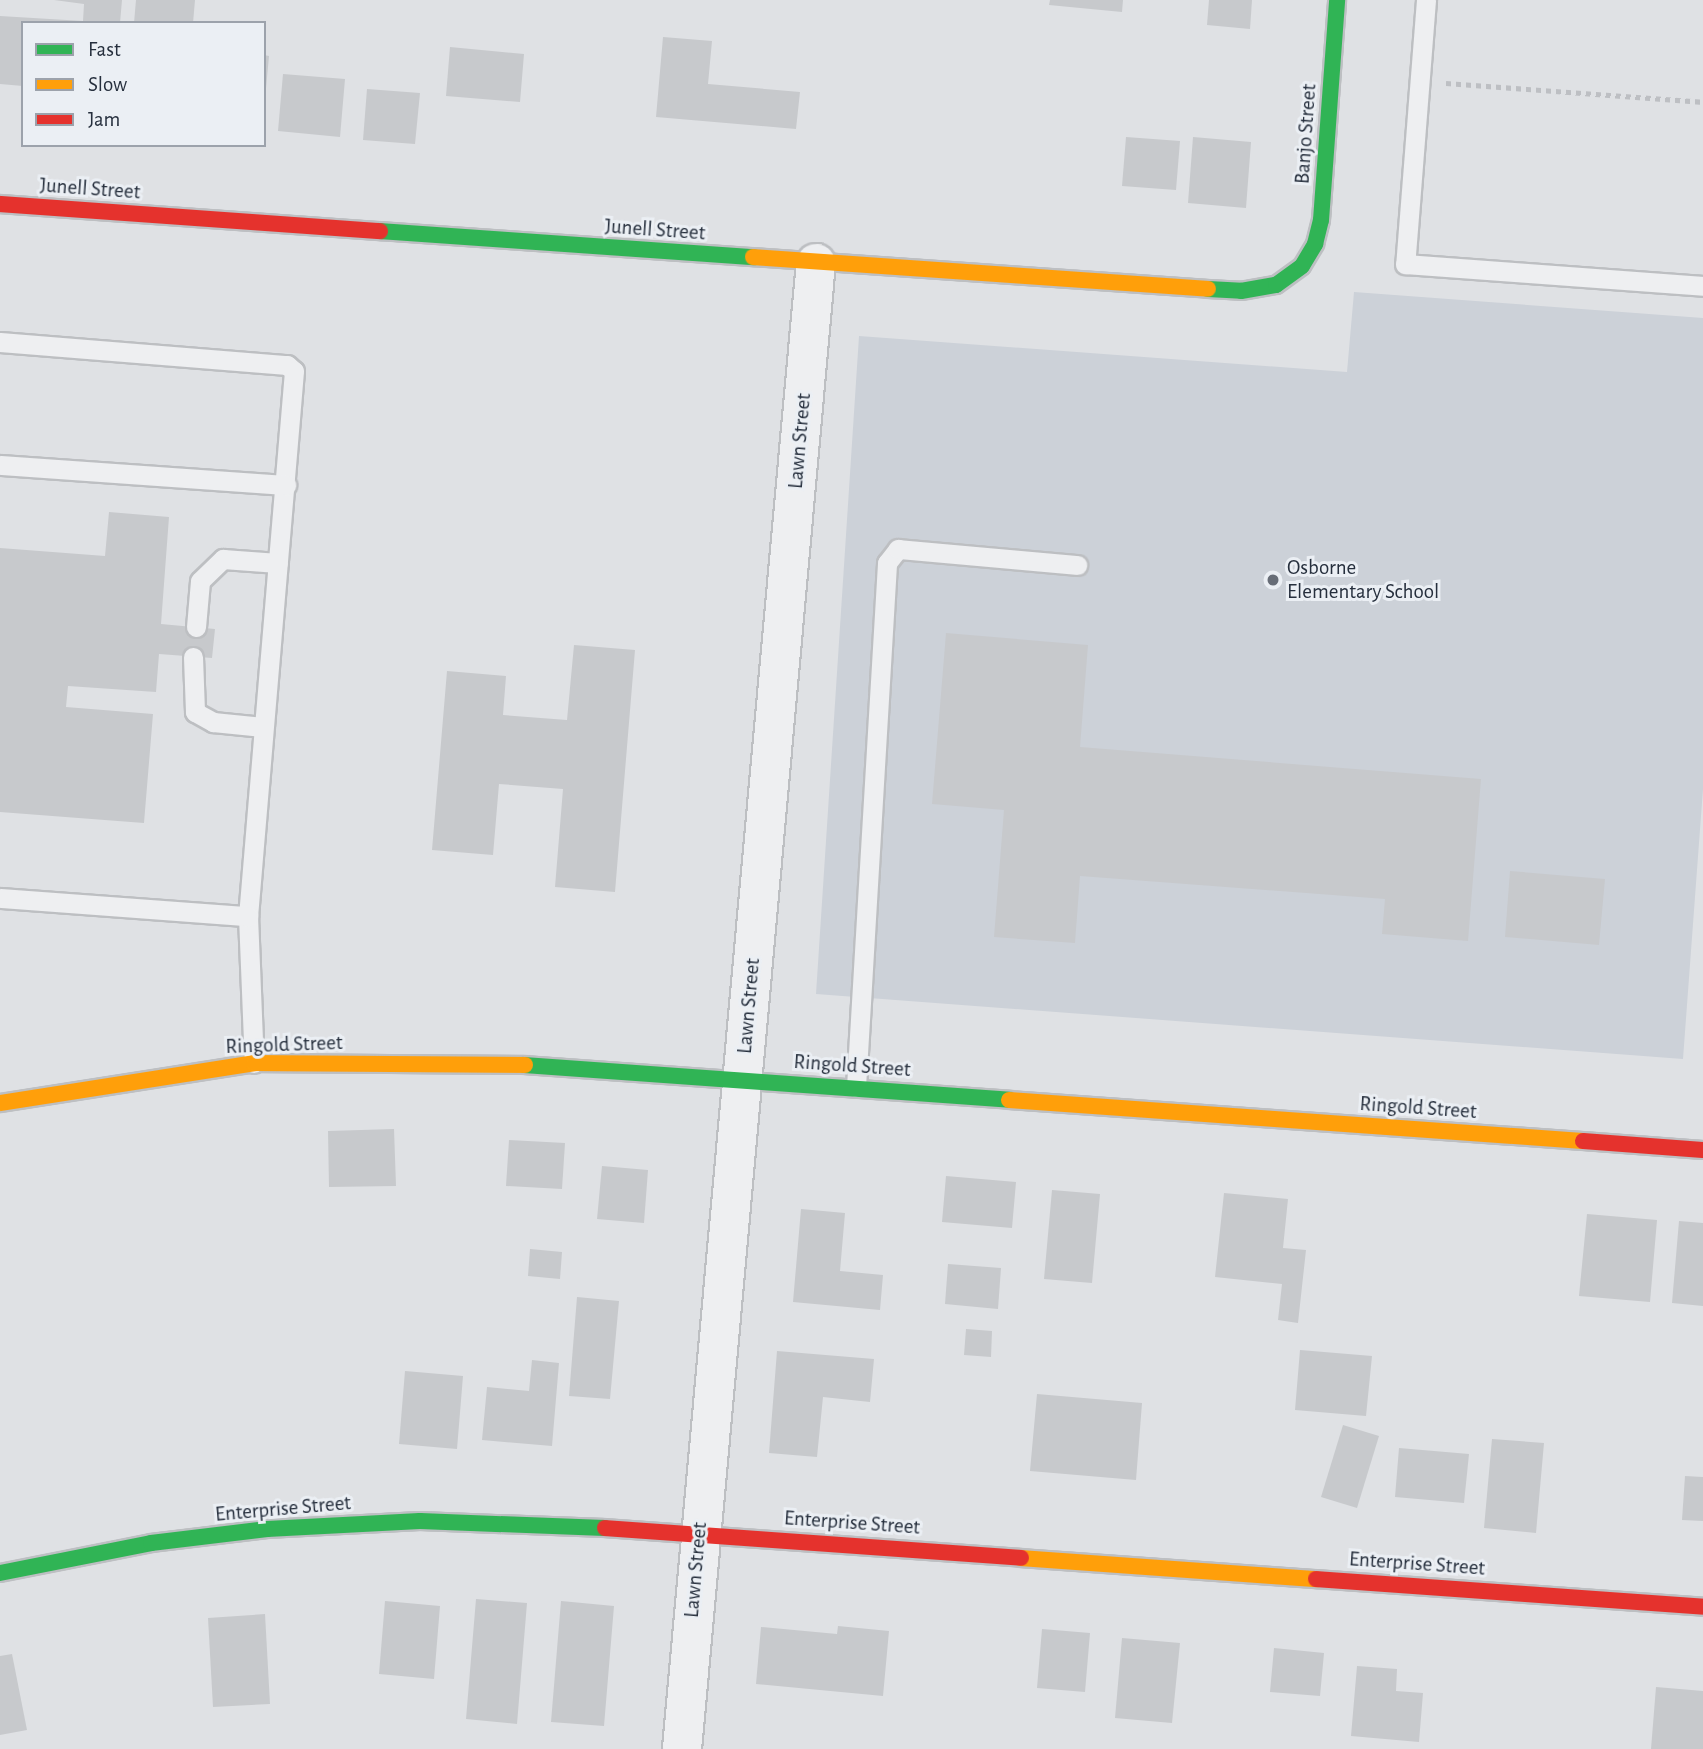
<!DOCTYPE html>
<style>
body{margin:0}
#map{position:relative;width:1703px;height:1749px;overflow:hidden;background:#dfe1e4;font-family:"Alegreya Sans",sans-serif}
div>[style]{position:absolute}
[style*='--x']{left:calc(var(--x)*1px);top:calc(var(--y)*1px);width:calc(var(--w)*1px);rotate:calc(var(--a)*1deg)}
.built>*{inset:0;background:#ccd1d8}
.building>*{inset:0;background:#c7c9cc}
.path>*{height:4.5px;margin-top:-2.25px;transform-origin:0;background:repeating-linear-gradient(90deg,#bdbfc3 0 5px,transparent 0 10px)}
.roads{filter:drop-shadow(2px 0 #bdbfc2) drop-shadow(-2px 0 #bdbfc2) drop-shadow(0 2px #bdbfc2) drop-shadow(0 -2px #bdbfc2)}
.lane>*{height:19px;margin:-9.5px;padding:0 9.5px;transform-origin:9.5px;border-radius:9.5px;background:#eeeff1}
.street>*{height:38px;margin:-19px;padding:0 19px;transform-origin:19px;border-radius:19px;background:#eeeff1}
.fast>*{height:16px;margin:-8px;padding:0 8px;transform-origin:8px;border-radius:8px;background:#30b455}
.slow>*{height:16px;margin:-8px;padding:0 8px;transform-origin:8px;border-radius:8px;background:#ff9f0a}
.jam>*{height:16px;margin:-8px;padding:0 8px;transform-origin:8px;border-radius:8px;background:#e5322d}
.dots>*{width:19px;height:19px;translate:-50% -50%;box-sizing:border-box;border:4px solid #ebeff4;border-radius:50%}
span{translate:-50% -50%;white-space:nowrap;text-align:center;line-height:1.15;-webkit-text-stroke:6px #ebeff4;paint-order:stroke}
.street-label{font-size:21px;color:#262f3d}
.poi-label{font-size:21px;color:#262f3d}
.left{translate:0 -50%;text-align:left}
.legend{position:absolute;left:21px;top:21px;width:245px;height:126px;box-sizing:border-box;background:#ebeff4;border:2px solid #9ca2ab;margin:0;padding:9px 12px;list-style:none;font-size:21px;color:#262f3d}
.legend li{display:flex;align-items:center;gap:14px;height:35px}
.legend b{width:35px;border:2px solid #9ca2ab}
</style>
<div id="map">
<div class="built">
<div style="clip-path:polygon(1354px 292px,1703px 318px,1703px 789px,1683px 1059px,816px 994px,859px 336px,1347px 372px)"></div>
</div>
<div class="building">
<div style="clip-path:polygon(54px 0,122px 0,120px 23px,23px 23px,23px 86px,0 84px,0 16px,83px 21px,84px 4px)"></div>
<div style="clip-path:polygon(136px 0,195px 0,193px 23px,134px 23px)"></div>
<div style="clip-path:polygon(1050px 0,1123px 0,1122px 12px,1049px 5px)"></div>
<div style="clip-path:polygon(1209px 0,1252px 0,1250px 29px,1207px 25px)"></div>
<div style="clip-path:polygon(663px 37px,712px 41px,708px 84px,800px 92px,796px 129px,656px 117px)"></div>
<div style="clip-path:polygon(450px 47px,524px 54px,520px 102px,446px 96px)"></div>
<div style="clip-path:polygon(264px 55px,269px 56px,266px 88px,264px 88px)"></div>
<div style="clip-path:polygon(283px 74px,345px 79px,340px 137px,278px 131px)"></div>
<div style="clip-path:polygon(367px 89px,420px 93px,415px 144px,363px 140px)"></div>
<div style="clip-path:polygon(1126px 137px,1180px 141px,1176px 190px,1122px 186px)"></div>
<div style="clip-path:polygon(1193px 137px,1251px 142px,1246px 208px,1188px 203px)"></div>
<div style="clip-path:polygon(109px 512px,169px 517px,161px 624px,215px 629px,212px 658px,159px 654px,156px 692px,68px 686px,66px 707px,153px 714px,144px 823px,0 812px,0 548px,105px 556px)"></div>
<div style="clip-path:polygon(946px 633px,1088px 645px,1080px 747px,1481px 779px,1468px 941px,1382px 934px,1385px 899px,1080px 876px,1075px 943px,994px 937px,1004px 810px,932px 804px)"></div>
<div style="clip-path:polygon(574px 645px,635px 650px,615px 892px,555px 887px,563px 789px,499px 784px,493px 855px,432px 850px,447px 671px,506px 676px,503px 715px,567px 720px)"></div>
<div style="clip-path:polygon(1510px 871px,1605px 879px,1599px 945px,1505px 937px)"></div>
<div style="clip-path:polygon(394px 1129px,396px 1186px,329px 1187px,328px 1131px)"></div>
<div style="clip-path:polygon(509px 1140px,565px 1143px,562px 1189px,506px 1186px)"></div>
<div style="clip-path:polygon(602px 1166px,648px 1170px,644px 1223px,597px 1219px)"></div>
<div style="clip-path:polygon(946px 1176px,1016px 1182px,1012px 1228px,942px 1222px)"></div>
<div style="clip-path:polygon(1052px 1190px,1100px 1194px,1092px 1283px,1044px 1279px)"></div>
<div style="clip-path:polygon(1224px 1193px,1288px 1199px,1283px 1248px,1306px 1250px,1298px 1323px,1278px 1320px,1282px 1284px,1215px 1277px)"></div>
<div style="clip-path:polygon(801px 1209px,845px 1213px,840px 1271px,883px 1275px,880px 1310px,793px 1302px)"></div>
<div style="clip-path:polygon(1587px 1214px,1657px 1220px,1650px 1302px,1579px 1296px)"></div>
<div style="clip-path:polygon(1679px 1221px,1703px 1223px,1703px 1306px,1672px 1303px)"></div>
<div style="clip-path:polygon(530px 1249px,562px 1252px,560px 1279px,528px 1276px)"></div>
<div style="clip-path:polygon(948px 1264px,1001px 1268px,998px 1309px,945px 1304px)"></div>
<div style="clip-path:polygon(577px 1297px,619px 1301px,610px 1399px,569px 1396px)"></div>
<div style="clip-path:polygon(966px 1329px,992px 1331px,991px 1357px,964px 1355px)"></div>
<div style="clip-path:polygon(1300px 1350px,1372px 1356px,1366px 1416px,1295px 1410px)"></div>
<div style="clip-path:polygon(777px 1351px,874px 1359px,870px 1402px,823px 1397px,817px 1457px,769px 1453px)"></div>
<div style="clip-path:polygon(532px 1360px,559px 1363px,552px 1446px,482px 1440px,487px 1387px,529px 1391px)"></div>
<div style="clip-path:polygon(405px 1371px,463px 1376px,457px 1449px,399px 1444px)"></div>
<div style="clip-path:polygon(1037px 1394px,1142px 1403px,1136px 1480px,1030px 1471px)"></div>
<div style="clip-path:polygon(1343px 1425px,1379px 1436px,1357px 1508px,1321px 1497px)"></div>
<div style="clip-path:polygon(1492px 1439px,1544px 1443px,1536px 1533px,1484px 1528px)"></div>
<div style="clip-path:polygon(1399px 1448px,1469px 1454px,1464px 1503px,1395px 1497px)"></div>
<div style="clip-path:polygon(1685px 1476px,1703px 1477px,1703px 1521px,1682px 1520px)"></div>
<div style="clip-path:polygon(476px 1599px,527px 1603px,517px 1724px,466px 1719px)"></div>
<div style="clip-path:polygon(385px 1601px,440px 1606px,434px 1679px,379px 1674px)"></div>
<div style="clip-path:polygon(561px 1601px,614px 1606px,604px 1726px,551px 1722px)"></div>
<div style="clip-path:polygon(265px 1614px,270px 1704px,213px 1707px,208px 1618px)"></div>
<div style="clip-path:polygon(838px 1626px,889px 1631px,883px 1696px,756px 1684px,761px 1627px,837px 1634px)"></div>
<div style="clip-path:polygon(1042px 1629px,1090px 1633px,1085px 1692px,1037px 1688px)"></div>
<div style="clip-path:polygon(1122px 1638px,1180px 1643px,1172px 1723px,1115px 1718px)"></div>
<div style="clip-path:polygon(1274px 1648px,1324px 1653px,1320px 1696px,1270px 1692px)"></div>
<div style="clip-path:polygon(12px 1654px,27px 1730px,0 1735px,0 1656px)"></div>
<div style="clip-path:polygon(1357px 1666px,1397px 1669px,1396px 1691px,1423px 1693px,1419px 1742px,1351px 1736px)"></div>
<div style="clip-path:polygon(1656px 1687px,1703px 1691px,1703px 1749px,1651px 1749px)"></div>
</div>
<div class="path">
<div style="--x:1446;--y:83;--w:258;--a:4.2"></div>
</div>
<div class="roads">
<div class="lane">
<div style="--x:1426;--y:0;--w:265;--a:94.5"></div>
<div style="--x:1405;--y:264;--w:299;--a:4.2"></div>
<div style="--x:0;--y:342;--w:288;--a:4.6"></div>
<div style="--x:287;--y:365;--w:9;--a:41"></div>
<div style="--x:294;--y:371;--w:547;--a:94.82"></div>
<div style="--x:248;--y:916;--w:147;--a:87.7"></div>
<div style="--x:0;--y:465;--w:287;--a:4"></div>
<div style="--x:196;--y:627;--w:46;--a:-85"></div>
<div style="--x:200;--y:581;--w:32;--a:-44"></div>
<div style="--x:223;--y:559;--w:55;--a:4.2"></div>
<div style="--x:193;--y:657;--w:55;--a:87.9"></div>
<div style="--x:195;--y:712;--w:21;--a:29"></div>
<div style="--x:213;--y:722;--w:50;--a:5.7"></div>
<div style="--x:0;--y:898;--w:249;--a:4.2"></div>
<div style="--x:856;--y:1087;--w:525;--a:-86.61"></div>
<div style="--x:887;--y:563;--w:18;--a:-52"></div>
<div style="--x:898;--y:549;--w:180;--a:5.1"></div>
</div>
<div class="street">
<div style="--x:682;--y:1749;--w:1492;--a:-84.85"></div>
</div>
<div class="fast">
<div style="--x:380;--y:231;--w:374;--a:4"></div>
<div style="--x:1208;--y:289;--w:33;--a:3"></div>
<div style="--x:1241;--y:291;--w:36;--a:-10"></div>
<div style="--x:1276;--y:285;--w:32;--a:-36"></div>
<div style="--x:1302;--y:266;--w:26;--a:-59"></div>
<div style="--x:1315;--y:244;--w:25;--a:-76"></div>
<div style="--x:1321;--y:220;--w:221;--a:-85.8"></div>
<div style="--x:525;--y:1065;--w:485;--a:4.1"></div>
<div style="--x:0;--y:1573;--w:154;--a:-11.2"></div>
<div style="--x:151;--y:1543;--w:117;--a:-6.9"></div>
<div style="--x:267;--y:1529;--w:153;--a:-3"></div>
<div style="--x:420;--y:1521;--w:185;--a:2.2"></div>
</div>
<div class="slow">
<div style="--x:753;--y:257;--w:456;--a:4"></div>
<div style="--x:1009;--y:1100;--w:575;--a:4.09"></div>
<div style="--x:0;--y:1103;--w:257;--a:-8.9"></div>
<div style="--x:254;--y:1063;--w:271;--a:0.4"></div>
<div style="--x:1021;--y:1558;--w:296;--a:4.1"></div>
</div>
<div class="jam">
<div style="--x:0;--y:204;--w:381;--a:4.1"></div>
<div style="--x:1583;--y:1141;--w:120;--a:4.3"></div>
<div style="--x:605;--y:1528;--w:417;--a:4.1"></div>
<div style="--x:1316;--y:1579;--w:388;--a:4.1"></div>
</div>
</div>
<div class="dots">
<div style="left:1273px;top:580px;background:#676d77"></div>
</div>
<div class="street-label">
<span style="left:1306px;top:134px;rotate:-86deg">Banjo Street</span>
<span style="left:90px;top:189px;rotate:4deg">Junell Street</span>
<span style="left:655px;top:230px;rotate:4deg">Junell Street</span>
<span style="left:800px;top:441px;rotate:-85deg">Lawn Street</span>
<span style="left:749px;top:1006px;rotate:-85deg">Lawn Street</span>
<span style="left:284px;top:1045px;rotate:-2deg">Ringold Street</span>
<span style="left:852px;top:1066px;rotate:4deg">Ringold Street</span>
<span style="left:1418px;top:1108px;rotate:4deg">Ringold Street</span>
<span style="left:283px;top:1509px;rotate:-5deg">Enterprise Street</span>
<span style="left:852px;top:1523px;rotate:4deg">Enterprise Street</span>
<span style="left:1417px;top:1564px;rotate:4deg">Enterprise Street</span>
<span style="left:696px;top:1570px;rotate:-85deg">Lawn Street</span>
</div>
<div class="poi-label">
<span class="left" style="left:1287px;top:580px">Osborne<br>Elementary School</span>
</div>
<ul class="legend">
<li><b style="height:9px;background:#30b455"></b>Fast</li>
<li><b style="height:9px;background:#ff9f0a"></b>Slow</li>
<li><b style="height:9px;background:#e5322d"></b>Jam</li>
</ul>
</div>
